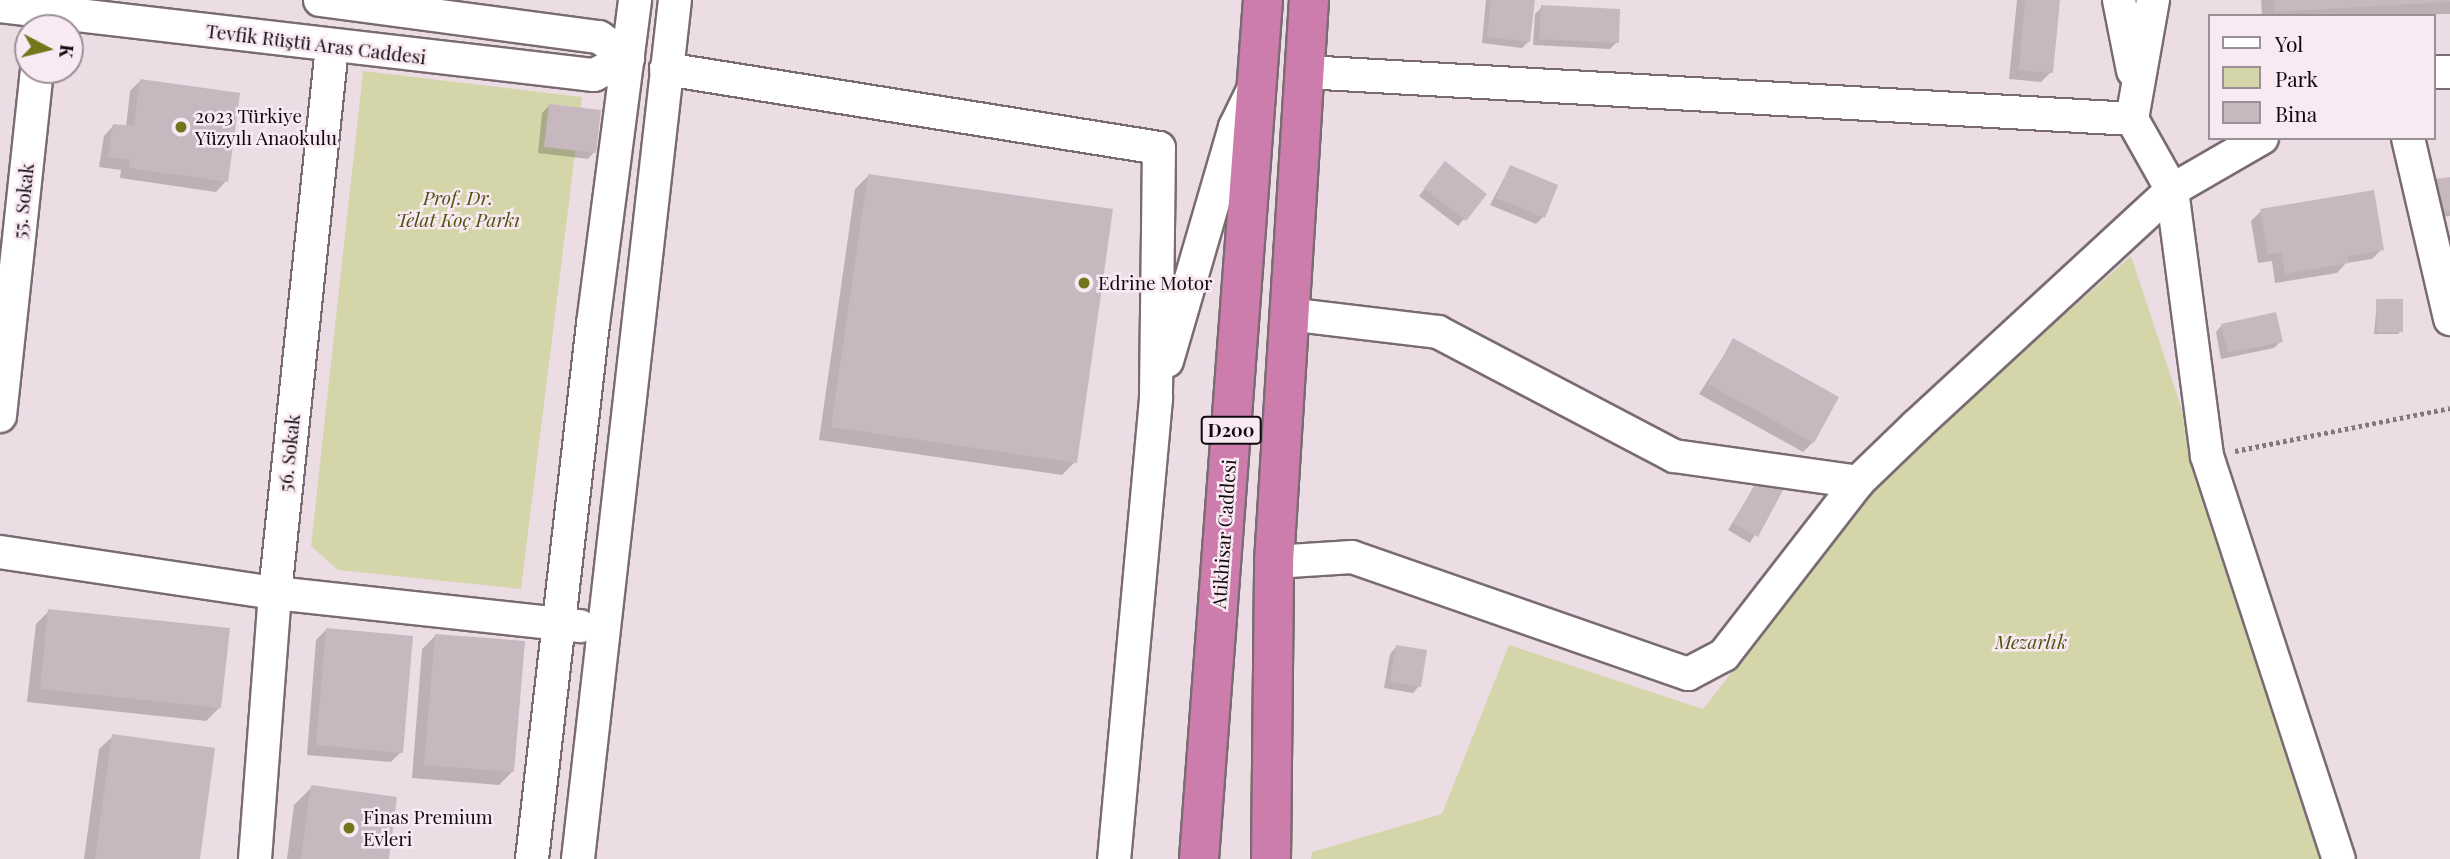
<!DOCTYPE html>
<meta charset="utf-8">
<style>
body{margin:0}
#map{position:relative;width:2450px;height:859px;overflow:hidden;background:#ecdce4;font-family:"Playfair Display",serif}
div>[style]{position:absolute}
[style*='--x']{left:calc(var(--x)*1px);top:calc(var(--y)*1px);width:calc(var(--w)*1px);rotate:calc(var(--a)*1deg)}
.green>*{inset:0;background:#d4d6aa}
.shadow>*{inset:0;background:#0003}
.building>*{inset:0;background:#c7b7bf}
.path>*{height:4.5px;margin-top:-2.25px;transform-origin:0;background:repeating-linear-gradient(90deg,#81777c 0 3.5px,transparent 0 7px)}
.roads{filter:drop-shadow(2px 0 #7a6b73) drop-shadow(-2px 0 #7a6b73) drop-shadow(0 2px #7a6b73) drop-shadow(0 -2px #7a6b73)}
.minor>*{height:32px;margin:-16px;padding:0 16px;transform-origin:16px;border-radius:16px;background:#fff}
.highway>*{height:38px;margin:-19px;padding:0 19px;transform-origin:19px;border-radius:19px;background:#cc7dac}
.dots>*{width:19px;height:19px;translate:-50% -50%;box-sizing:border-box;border:4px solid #f9e9f2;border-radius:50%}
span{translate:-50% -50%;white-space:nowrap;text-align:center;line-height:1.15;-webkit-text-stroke:5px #f9e9f2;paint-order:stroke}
.shield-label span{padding:2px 5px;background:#f9e9f2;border:2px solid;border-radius:5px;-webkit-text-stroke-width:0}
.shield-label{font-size:18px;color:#0f0a0d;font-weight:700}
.street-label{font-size:19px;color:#0f0a0d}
.poi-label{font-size:19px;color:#0f0a0d}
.left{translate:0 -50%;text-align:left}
.park-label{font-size:19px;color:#52520d;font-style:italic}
.legend{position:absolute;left:2208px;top:14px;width:228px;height:126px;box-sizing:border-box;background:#f9e9f2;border:2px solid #9b9096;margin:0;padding:9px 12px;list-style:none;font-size:21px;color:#0f0a0d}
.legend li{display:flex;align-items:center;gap:14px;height:35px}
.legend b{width:35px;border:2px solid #9b9096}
.north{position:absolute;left:14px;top:14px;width:70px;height:70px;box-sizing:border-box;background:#f9e9f2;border:2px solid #9b9096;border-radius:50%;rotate:97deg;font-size:19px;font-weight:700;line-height:28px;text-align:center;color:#0f0a0d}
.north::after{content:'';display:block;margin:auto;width:24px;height:32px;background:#75761c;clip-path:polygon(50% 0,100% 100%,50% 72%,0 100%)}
</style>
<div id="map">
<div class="green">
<div style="clip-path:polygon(363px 71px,582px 97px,521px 589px,338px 570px,311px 546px)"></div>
<div style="clip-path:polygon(2131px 256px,2331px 859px,1311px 859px,1312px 852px,1442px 814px,1509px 645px,1703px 709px,1899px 460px)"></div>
</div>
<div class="shadow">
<div style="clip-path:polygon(1486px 0,1533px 0,1529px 41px,1522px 48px,1482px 43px)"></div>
<div style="clip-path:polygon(2017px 0,2058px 0,2051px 72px,2041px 82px,2009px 79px)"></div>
<div style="clip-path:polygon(2261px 0,2450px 0,2450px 14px,2262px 16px)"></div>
<div style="clip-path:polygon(1542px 7px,1617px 42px,1610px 49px,1533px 45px,1535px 14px)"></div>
<div style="clip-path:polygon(140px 81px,226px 181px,216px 192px,120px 178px,121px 170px,99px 167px,104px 136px,114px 125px,126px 127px,130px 91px)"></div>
<div style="clip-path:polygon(549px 106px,594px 152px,588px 159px,538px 153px,542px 113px)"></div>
<div style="clip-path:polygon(1510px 167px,1543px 217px,1536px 224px,1490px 205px)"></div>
<div style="clip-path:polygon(1439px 170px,1484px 195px,1458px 226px,1419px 196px)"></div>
<div style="clip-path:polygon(868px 176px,1075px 462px,1062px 475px,819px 440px,855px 189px)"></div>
<div style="clip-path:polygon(2450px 179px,2450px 216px,2424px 219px)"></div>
<div style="clip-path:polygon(2261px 211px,2382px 249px,2372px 259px,2346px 263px,2337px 273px,2275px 283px,2272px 261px,2258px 263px,2251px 221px)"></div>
<div style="clip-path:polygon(2377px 301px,2401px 331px,2398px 334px,2374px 334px)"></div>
<div style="clip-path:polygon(2222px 325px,2281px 341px,2274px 348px,2221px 359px,2216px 332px)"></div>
<div style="clip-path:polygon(1734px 340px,1813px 442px,1803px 452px,1699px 394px)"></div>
<div style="clip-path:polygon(1759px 479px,1781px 491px,1750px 543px,1728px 530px)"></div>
<div style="clip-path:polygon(49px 611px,220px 707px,206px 721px,27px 702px,36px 624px)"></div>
<div style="clip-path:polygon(326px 630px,401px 752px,391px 762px,307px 755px,316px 640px)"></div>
<div style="clip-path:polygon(435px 636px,512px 772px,499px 785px,412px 778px,422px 649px)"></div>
<div style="clip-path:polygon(1396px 647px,1419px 686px,1413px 693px,1384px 688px,1390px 654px)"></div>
<div style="clip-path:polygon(113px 736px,198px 859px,84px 859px,99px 749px)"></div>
<div style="clip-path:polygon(312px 787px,387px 859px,287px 859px,294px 805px)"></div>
</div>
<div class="building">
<div style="clip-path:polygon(1491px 0,1535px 0,1530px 42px,1487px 37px)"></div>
<div style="clip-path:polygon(2025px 0,2060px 0,2053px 73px,2019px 70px)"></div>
<div style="clip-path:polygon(2274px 0,2450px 0,2450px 2px,2275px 12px)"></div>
<div style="clip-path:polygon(1541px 5px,1620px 9px,1619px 43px,1539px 39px)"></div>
<div style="clip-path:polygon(140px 79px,240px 93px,228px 182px,129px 168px,130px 160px,108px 157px,113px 124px,134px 126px)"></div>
<div style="clip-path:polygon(549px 104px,601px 110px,596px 153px,544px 147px)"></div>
<div style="clip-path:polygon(1445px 161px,1487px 194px,1466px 221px,1424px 188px)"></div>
<div style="clip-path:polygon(1510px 165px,1558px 185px,1545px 218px,1496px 198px)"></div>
<div style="clip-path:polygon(868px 174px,1113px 209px,1077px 463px,831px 427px)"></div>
<div style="clip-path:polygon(2450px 177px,2450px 211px,2430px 213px,2427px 180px)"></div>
<div style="clip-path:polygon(2374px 190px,2384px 250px,2347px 256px,2349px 263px,2285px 274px,2281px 252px,2268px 254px,2260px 209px)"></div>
<div style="clip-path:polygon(2376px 299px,2403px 299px,2403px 332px,2377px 332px)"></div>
<div style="clip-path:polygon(2276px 312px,2283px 342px,2228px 353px,2221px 324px)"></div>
<div style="clip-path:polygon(1733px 338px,1839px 397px,1814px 443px,1708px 384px)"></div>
<div style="clip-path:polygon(1759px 477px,1783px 490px,1758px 537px,1733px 523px)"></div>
<div style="clip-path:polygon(48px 609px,230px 628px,221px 708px,40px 689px)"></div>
<div style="clip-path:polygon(326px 628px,413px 636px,403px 753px,316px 745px)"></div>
<div style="clip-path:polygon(435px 634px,525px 641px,514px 772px,424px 765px)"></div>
<div style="clip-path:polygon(1396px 645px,1427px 650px,1421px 687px,1390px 682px)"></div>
<div style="clip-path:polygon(112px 734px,215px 748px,200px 859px,95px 859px)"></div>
<div style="clip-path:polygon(311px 785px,397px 797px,389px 859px,301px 859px)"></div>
</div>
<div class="path">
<div style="--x:2235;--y:451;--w:219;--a:-11.3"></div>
</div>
<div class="roads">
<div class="minor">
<div style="--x:320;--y:0;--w:281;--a:7.6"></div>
<div style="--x:599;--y:37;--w:36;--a:36"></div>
<div style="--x:2119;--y:0;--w:72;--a:78.8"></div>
<div style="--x:2153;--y:0;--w:121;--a:100"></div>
<div style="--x:2132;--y:119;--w:81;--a:60.6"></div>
<div style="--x:2172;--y:190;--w:268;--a:82.5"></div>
<div style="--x:2207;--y:456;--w:424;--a:71.9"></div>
<div style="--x:0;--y:6;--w:598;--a:6.63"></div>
<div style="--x:594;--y:75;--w:38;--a:-27"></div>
<div style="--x:666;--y:69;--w:499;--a:9.1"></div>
<div style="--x:1159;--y:148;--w:251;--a:90.7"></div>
<div style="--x:1156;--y:399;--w:462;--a:95.2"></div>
<div style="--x:1305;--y:72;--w:828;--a:3.25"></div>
<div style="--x:2434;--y:72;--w:16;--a:0"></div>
<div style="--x:2408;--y:138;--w:186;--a:76.9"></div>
<div style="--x:1288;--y:314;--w:151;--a:6.8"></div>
<div style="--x:1438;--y:332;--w:267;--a:27.7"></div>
<div style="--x:1674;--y:456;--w:186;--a:8"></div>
<div style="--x:1167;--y:361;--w:244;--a:-73.8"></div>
<div style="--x:1235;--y:127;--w:37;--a:-64"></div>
<div style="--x:0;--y:416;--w:348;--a:-83.9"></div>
<div style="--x:0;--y:552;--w:278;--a:8.5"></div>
<div style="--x:275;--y:593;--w:307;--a:6.2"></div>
<div style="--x:1274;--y:562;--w:78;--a:-3.7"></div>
<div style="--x:1352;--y:557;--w:356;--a:19.2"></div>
<div style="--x:1688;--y:674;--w:41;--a:-27.8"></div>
<div style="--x:1724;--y:655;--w:219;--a:-52.2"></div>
<div style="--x:1858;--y:482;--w:81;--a:-44"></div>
<div style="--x:1916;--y:426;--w:348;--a:-42.7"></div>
<div style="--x:2172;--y:190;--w:104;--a:-30"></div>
<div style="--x:255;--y:859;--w:267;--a:-85.7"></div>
<div style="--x:275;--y:593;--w:549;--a:-84.04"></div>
<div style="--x:532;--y:859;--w:538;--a:-83.5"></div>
<div style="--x:593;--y:324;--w:327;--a:-82.6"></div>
<div style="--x:578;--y:859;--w:864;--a:-83.56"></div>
</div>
<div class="highway">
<div style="--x:1199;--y:859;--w:861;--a:-85.74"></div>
<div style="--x:1271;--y:859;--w:297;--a:-89.4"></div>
<div style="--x:1274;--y:562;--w:563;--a:-86.44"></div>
</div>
</div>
<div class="dots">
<div style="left:181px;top:127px;background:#75761c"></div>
<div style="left:1084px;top:283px;background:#75761c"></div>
<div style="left:349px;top:828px;background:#75761c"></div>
</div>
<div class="shield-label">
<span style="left:1231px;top:430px">D200</span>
</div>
<div class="street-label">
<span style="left:316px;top:44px;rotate:7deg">Tevfik Rüştü Aras Caddesi</span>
<span style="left:23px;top:201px;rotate:-84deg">55. Sokak</span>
<span style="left:289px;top:453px;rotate:-84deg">56. Sokak</span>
<span style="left:1224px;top:534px;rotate:-86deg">Atikhisar Caddesi</span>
</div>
<div class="poi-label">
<span class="left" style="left:195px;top:127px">2023 Türkiye<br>Yüzyılı Anaokulu</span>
<span class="left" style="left:1098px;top:283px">Edrine Motor</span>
<span class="left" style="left:363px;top:828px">Finas Premium<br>Evleri</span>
</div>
<div class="park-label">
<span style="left:458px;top:209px">Prof. Dr.<br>Telat Koç Parkı</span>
<span style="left:2031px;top:642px">Mezarlık</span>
</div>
<ul class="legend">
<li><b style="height:9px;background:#fff"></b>Yol</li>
<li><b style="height:19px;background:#d4d6aa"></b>Park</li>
<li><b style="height:19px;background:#c7b7bf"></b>Bina</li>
</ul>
<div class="north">K</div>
</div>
